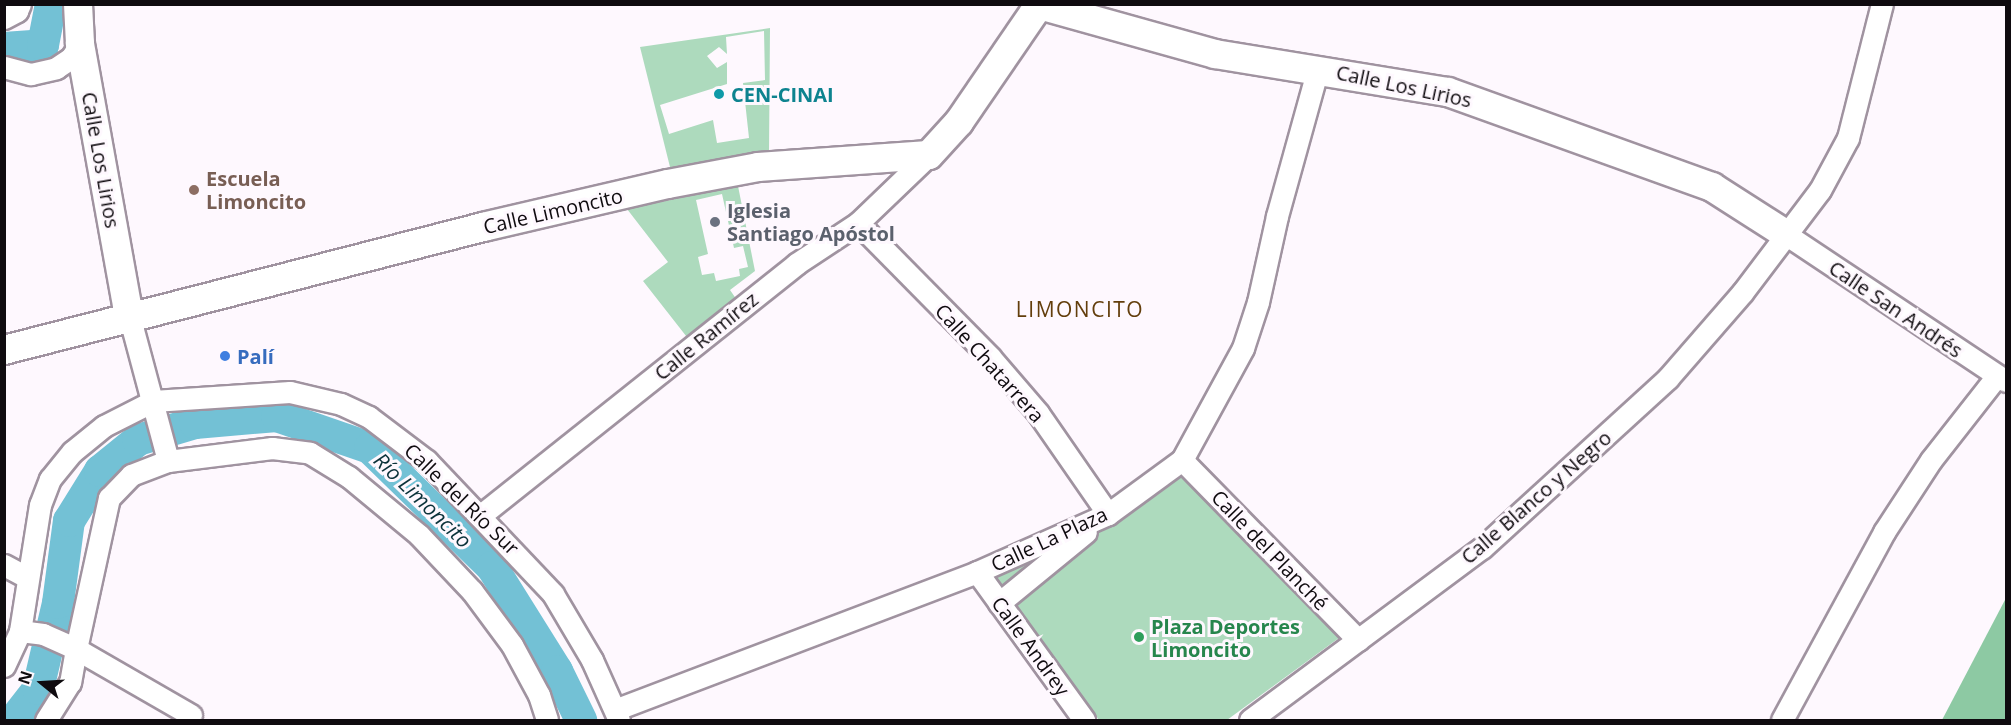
<!DOCTYPE html>
<meta charset="utf-8">
<style>
body{margin:0}
#map{position:relative;width:2011px;height:725px;overflow:hidden;background:#fef8fe;font-family:"Open Sans",sans-serif}
div>[style]{position:absolute}
[style*='--x']{left:calc(var(--x)*1px);top:calc(var(--y)*1px);width:calc(var(--w)*1px);rotate:calc(var(--a)*1deg)}
.green>*{inset:0;background:#addabd}
.forest>*{inset:0;background:#8dc9a3}
.river>*{height:32px;margin:-16px;padding:0 16px;transform-origin:16px;border-radius:16px;background:#73c1d5}
.roads{filter:drop-shadow(2px 0 #a093a0) drop-shadow(-2px 0 #a093a0) drop-shadow(0 2px #a093a0) drop-shadow(0 -2px #a093a0)}
.street>*{height:21px;margin:-10.5px;padding:0 10.5px;transform-origin:10.5px;border-radius:10.5px;background:#fff}
.secondary>*{height:28px;margin:-14px;padding:0 14px;transform-origin:14px;border-radius:14px;background:#fff}
.dots>*{width:16px;height:16px;translate:-50% -50%;box-sizing:border-box;border:3px solid #fef8fe;border-radius:50%}
span{translate:-50% -50%;white-space:nowrap;text-align:center;line-height:1.15;-webkit-text-stroke:6px #fef8fe;paint-order:stroke}
.street-label{font-size:20px;color:#0f0b0f}
.culture-label{font-size:20px;color:#0d838f;font-weight:700}
.left{translate:0 -50%;text-align:left}
.education-label{font-size:20px;color:#785e54;font-weight:700}
.worship-label{font-size:20px;color:#5b616d;font-weight:700}
.shop-label{font-size:20px;color:#366cbe;font-weight:700}
.leisure-label{font-size:20px;color:#27864d;font-weight:700}
.neighbourhood-label{font-size:21px;color:#633e0c;letter-spacing:1.5px}
.water-label{font-size:21px;color:#0b323a;font-style:italic}
.frame{position:absolute;inset:0;border:6px solid #0f0b0f;pointer-events:none}
.north{position:absolute;left:12px;top:653px;width:60px;height:60px;-webkit-text-stroke:4px #fef8fe;paint-order:stroke;rotate:288deg;font-size:16px;font-weight:700;line-height:24px;text-align:center;color:#0f0b0f}
.north::after{content:'';display:block;margin:auto;width:21px;height:27px;background:#0f0b0f;clip-path:polygon(50% 0,100% 100%,50% 72%,0 100%)}
</style>
<div id="map">
<div class="green">
<div style="clip-path:polygon(evenodd,770px 28px,769px 154px,671px 171px,640px 47px,770px 28px,764px 31px,765px 80px,743px 83px,749px 138px,717px 143px,713px 120px,669px 134px,660px 105px,727px 84px,727px 62px,717px 68px,707px 56px,719px 47px,727px 54px,726px 37px,764px 31px)"></div>
<div style="clip-path:polygon(evenodd,738px 186px,755px 271px,730px 290px,739px 303px,690px 341px,643px 281px,668px 262px,627px 209px,738px 186px,722px 194px,734px 248px,743px 246px,748px 267px,739px 269px,740px 276px,716px 281px,714px 273px,702px 275px,698px 257px,708px 254px,696px 200px,722px 194px)"></div>
<div style="clip-path:polygon(1178px 469px,1343px 635px,1227px 720px,1099px 720px,1008px 604px)"></div>
<div style="clip-path:polygon(1081px 530px,1001px 595px,986px 574px)"></div>
</div>
<div class="forest">
<div style="clip-path:polygon(2006px 598px,2006px 720px,1942px 720px)"></div>
</div>
<div class="river">
<div style="--x:4;--y:48;--w:39;--a:-4"></div>
<div style="--x:43;--y:45;--w:42;--a:-79"></div>
<div style="--x:14;--y:720;--w:39;--a:-52"></div>
<div style="--x:38;--y:689;--w:88;--a:-76.9"></div>
<div style="--x:58;--y:603;--w:83;--a:-82.4"></div>
<div style="--x:69;--y:521;--w:59;--a:-58.2"></div>
<div style="--x:100;--y:471;--w:49;--a:-39.2"></div>
<div style="--x:138;--y:440;--w:59;--a:-16.6"></div>
<div style="--x:195;--y:423;--w:82;--a:-4.9"></div>
<div style="--x:277;--y:416;--w:98;--a:19"></div>
<div style="--x:370;--y:448;--w:170;--a:44.3"></div>
<div style="--x:492;--y:567;--w:123;--a:58"></div>
<div style="--x:557;--y:671;--w:55;--a:63.9"></div>
</div>
<div class="roads">
<div class="street">
<div style="--x:4;--y:18;--w:15;--a:-28"></div>
<div style="--x:17;--y:11;--w:8;--a:-67"></div>
<div style="--x:4;--y:67;--w:28;--a:15"></div>
<div style="--x:31;--y:74;--w:26;--a:-13"></div>
<div style="--x:56;--y:68;--w:18;--a:-34"></div>
<div style="--x:71;--y:58;--w:17;--a:-57"></div>
<div style="--x:858;--y:223;--w:188;--a:45.4"></div>
<div style="--x:990;--y:357;--w:74;--a:49.4"></div>
<div style="--x:1038;--y:413;--w:123;--a:55.3"></div>
<div style="--x:1787;--y:235;--w:263;--a:33.7"></div>
<div style="--x:129;--y:315;--w:151;--a:75"></div>
<div style="--x:1182;--y:460;--w:252;--a:45.6"></div>
<div style="--x:481;--y:515;--w:403;--a:-38.5"></div>
<div style="--x:796;--y:264;--w:74;--a:-33.5"></div>
<div style="--x:858;--y:223;--w:98;--a:-43.8"></div>
<div style="--x:4;--y:565;--w:27;--a:28"></div>
<div style="--x:977;--y:572;--w:183;--a:54.1"></div>
<div style="--x:999;--y:603;--w:112;--a:-39.2"></div>
<div style="--x:20;--y:631;--w:23;--a:7"></div>
<div style="--x:43;--y:634;--w:36;--a:24"></div>
<div style="--x:76;--y:649;--w:34;--a:100"></div>
<div style="--x:70;--y:682;--w:45;--a:122.3"></div>
<div style="--x:4;--y:666;--w:38;--a:-65"></div>
<div style="--x:20;--y:631;--w:128;--a:-81"></div>
<div style="--x:40;--y:505;--w:28;--a:-69"></div>
<div style="--x:50;--y:479;--w:35;--a:-51"></div>
<div style="--x:72;--y:452;--w:41;--a:-39.1"></div>
<div style="--x:104;--y:426;--w:55;--a:-27"></div>
<div style="--x:153;--y:401;--w:137;--a:-3.8"></div>
<div style="--x:290;--y:392;--w:52;--a:13.2"></div>
<div style="--x:341;--y:404;--w:31;--a:25"></div>
<div style="--x:369;--y:417;--w:73;--a:37.2"></div>
<div style="--x:427;--y:461;--w:183;--a:46.5"></div>
<div style="--x:553;--y:594;--w:77;--a:59.4"></div>
<div style="--x:592;--y:660;--w:66;--a:65.8"></div>
<div style="--x:617;--y:709;--w:385;--a:-20.8"></div>
<div style="--x:977;--y:572;--w:143;--a:-23.9"></div>
<div style="--x:1108;--y:514;--w:92;--a:-36.1"></div>
<div style="--x:1182;--y:460;--w:128;--a:-61.4"></div>
<div style="--x:1243;--y:348;--w:48;--a:-71.9"></div>
<div style="--x:1258;--y:302;--w:88;--a:-77.5"></div>
<div style="--x:1277;--y:216;--w:154;--a:-74.5"></div>
<div style="--x:191;--y:715;--w:133;--a:-150.1"></div>
<div style="--x:76;--y:649;--w:155;--a:-77.7"></div>
<div style="--x:109;--y:498;--w:32;--a:-46"></div>
<div style="--x:131;--y:475;--w:40;--a:-21"></div>
<div style="--x:168;--y:461;--w:105;--a:-7.1"></div>
<div style="--x:272;--y:448;--w:38;--a:7"></div>
<div style="--x:310;--y:453;--w:46;--a:31.6"></div>
<div style="--x:349;--y:477;--w:91;--a:39.6"></div>
<div style="--x:419;--y:535;--w:77;--a:46.6"></div>
<div style="--x:472;--y:591;--w:67;--a:53.5"></div>
<div style="--x:512;--y:645;--w:57;--a:61.6"></div>
<div style="--x:539;--y:695;--w:26;--a:72"></div>
<div style="--x:1250;--y:720;--w:289;--a:-36.6"></div>
<div style="--x:1482;--y:548;--w:252;--a:-42.4"></div>
<div style="--x:1668;--y:378;--w:113;--a:-49"></div>
<div style="--x:1742;--y:293;--w:129;--a:-52.9"></div>
<div style="--x:1820;--y:190;--w:59;--a:-61.7"></div>
<div style="--x:1848;--y:138;--w:138;--a:-75.8"></div>
<div style="--x:1782;--y:720;--w:214;--a:-61.5"></div>
<div style="--x:1884;--y:532;--w:86;--a:-56.9"></div>
<div style="--x:1931;--y:460;--w:105;--a:-51.9"></div>
</div>
<div class="secondary">
<div style="--x:78;--y:4;--w:40;--a:87.1"></div>
<div style="--x:80;--y:44;--w:275;--a:79.8"></div>
<div style="--x:1036;--y:4;--w:186;--a:15.6"></div>
<div style="--x:1215;--y:54;--w:236;--a:9.3"></div>
<div style="--x:1448;--y:92;--w:281;--a:19.8"></div>
<div style="--x:1712;--y:187;--w:89;--a:32.6"></div>
<div style="--x:4;--y:350;--w:495;--a:-14.4"></div>
<div style="--x:483;--y:227;--w:190;--a:-13.1"></div>
<div style="--x:668;--y:184;--w:92;--a:-10.7"></div>
<div style="--x:758;--y:167;--w:171;--a:-4"></div>
<div style="--x:929;--y:155;--w:45;--a:-47.7"></div>
<div style="--x:959;--y:122;--w:142;--a:-55.6"></div>
</div>
</div>
<div class="dots">
<div style="left:719px;top:94px;background:#0f9aa8"></div>
<div style="left:194px;top:190px;background:#8d6e63"></div>
<div style="left:715px;top:222px;background:#6b7280"></div>
<div style="left:225px;top:356px;background:#3f7fe0"></div>
<div style="left:1139px;top:637px;background:#2e9e5b"></div>
</div>
<div class="street-label">
<span style="left:1404px;top:86px;rotate:12deg">Calle Los Lirios</span>
<span style="left:101px;top:160px;rotate:80deg">Calle Los Lirios</span>
<span style="left:553px;top:211px;rotate:-13deg">Calle Limoncito</span>
<span style="left:1896px;top:309px;rotate:34deg">Calle San Andrés</span>
<span style="left:706px;top:336px;rotate:-39deg">Calle Ramírez</span>
<span style="left:990px;top:363px;rotate:48deg">Calle Chatarrera</span>
<span style="left:1536px;top:497px;rotate:-41deg">Calle Blanco y Negro</span>
<span style="left:462px;top:499px;rotate:44deg">Calle del Río Sur</span>
<span style="left:1049px;top:539px;rotate:-25deg">Calle La Plaza</span>
<span style="left:1270px;top:550px;rotate:46deg">Calle del Planché</span>
<span style="left:1031px;top:646px;rotate:54deg">Calle Andrey</span>
</div>
<div class="culture-label">
<span class="left" style="left:731px;top:94px">CEN-CINAI</span>
</div>
<div class="education-label">
<span class="left" style="left:206px;top:190px">Escuela<br>Limoncito</span>
</div>
<div class="worship-label">
<span class="left" style="left:727px;top:222px">Iglesia<br>Santiago Apóstol</span>
</div>
<div class="shop-label">
<span class="left" style="left:237px;top:356px">Palí</span>
</div>
<div class="leisure-label">
<span class="left" style="left:1151px;top:638px">Plaza Deportes<br>Limoncito</span>
</div>
<div class="neighbourhood-label">
<span style="left:1080px;top:309px">LIMONCITO</span>
</div>
<div class="water-label">
<span style="left:423px;top:500px;rotate:44deg">Río Limoncito</span>
</div>
<div class="frame"></div>
<div class="north">N</div>
</div>
